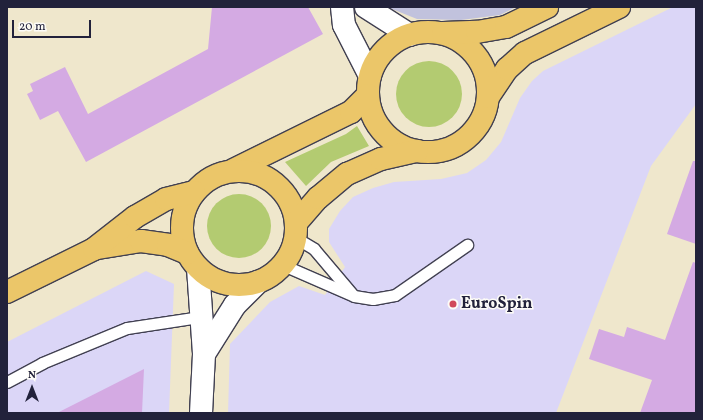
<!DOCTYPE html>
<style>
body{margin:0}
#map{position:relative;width:703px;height:420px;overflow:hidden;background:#efe7cc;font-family:Vollkorn,serif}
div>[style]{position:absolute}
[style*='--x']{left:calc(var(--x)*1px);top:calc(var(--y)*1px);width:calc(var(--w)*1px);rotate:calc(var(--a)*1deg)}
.built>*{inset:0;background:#dbd6f7}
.industrial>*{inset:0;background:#c1c2dd}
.green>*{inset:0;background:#b3cb71}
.round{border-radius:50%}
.building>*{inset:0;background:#d4aae3}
.roads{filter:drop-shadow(1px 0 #414051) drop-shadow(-1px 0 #414051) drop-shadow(0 1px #414051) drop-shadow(0 -1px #414051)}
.lane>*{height:11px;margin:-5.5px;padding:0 5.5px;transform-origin:5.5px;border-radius:5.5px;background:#fff}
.street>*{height:22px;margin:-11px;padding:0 11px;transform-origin:11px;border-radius:11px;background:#fff}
.primary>*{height:22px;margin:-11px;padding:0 11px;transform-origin:11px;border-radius:11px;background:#ebc669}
.primary>.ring{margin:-11px;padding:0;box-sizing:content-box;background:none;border:22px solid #ebc669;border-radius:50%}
.dots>*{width:11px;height:11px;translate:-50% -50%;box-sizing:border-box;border:2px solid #fdfcf7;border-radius:50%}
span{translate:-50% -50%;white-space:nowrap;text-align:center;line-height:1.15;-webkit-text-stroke:3px #fdfcf7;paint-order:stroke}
.poi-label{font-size:16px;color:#22223b;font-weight:700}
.left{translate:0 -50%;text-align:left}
.frame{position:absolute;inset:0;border:8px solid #22223b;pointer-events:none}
.north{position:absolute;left:12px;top:368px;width:40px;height:40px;-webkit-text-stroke:3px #fdfcf7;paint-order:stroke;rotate:0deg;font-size:11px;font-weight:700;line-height:16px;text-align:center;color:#22223b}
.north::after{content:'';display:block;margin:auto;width:14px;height:18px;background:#22223b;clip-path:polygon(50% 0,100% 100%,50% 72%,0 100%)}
.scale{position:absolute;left:12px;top:20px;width:79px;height:18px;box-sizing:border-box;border:2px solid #22223b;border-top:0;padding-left:5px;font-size:12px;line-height:14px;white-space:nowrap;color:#22223b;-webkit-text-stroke:3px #fdfcf7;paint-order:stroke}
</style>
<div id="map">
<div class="built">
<div style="clip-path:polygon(673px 7px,696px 7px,696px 104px,651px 166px,556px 413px,228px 413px,230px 344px,270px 302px,299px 286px,325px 295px,345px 267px,329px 242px,329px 229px,340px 211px,353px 197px,373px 188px,394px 182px,441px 179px,467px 173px,486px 160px,501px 142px,520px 98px,532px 81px,543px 71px)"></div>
<div style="clip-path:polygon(146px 271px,174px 284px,169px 413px,7px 413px,7px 342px)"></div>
</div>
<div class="industrial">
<div style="clip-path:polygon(387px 7px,516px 7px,500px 15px,461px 20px,417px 19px)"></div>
</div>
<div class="green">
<div class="round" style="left:396px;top:61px;width:66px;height:66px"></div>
<div style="clip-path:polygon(357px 126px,369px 146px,331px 162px,306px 186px,285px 162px,346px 134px)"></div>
<div class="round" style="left:207px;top:194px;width:64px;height:64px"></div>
</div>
<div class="building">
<div style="clip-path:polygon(212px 7px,308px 7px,323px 34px,86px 162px,58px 111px,40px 120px,27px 94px,33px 91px,30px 84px,65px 67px,88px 114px,208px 49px)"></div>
<div style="clip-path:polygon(693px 161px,696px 161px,696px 244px,667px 234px)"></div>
<div style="clip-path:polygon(693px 262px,696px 263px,696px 413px,640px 413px,652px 380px,589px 359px,599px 329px,624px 337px,627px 327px,665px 340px)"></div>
<div style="clip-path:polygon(144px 369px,142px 413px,57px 413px)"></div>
</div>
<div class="roads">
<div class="lane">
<div style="--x:296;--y:238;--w:21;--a:31"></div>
<div style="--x:314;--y:249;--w:59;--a:49.8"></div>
<div style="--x:283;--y:265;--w:77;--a:23.6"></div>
<div style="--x:354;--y:296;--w:19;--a:9"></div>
<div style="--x:373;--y:299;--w:22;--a:-10"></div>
<div style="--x:395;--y:295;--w:88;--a:-34.8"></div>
<div style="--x:7;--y:382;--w:40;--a:-28"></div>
<div style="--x:42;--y:363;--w:92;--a:-22.4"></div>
<div style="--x:127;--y:328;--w:74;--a:-8.6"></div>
</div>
<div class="street">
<div style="--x:342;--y:7;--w:18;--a:84"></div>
<div style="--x:344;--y:25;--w:57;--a:63"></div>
<div style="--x:366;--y:7;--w:52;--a:32.5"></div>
<div style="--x:198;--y:268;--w:86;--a:86"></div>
<div style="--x:204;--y:354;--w:59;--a:92.9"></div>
<div style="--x:204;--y:354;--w:58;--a:-57.7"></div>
<div style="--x:235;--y:305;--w:33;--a:-45"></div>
</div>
<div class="primary">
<div class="ring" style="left:368px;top:32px;width:98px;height:98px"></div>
<div style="--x:443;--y:33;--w:34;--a:-2"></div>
<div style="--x:477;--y:32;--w:29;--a:-10"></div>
<div style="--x:506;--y:27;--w:46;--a:-26"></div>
<div style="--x:488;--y:97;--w:34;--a:-56"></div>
<div style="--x:507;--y:69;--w:24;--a:-42"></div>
<div style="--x:525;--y:53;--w:105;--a:-26.1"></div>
<div style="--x:233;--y:170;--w:131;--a:-26.2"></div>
<div style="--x:351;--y:112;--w:24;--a:-45"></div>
<div class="ring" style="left:182px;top:171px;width:92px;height:92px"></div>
<div style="--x:296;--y:223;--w:33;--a:-49"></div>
<div style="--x:318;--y:198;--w:38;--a:-40"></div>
<div style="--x:347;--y:174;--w:37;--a:-24"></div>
<div style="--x:381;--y:159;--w:37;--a:-13"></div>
<div style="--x:98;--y:248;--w:44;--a:-9.2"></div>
<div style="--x:141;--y:241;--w:27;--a:8"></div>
<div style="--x:168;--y:245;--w:21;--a:23"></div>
<div style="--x:7;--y:292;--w:97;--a:-26.3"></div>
<div style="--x:94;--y:249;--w:52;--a:-38"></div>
<div style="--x:135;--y:217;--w:36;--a:-30"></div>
<div style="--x:166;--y:199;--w:29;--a:-14"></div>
</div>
</div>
<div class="dots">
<div style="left:453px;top:304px;background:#d1495b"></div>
</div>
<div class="poi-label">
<span class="left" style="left:461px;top:304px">EuroSpin</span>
</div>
<div class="frame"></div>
<div class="north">N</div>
<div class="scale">20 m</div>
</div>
